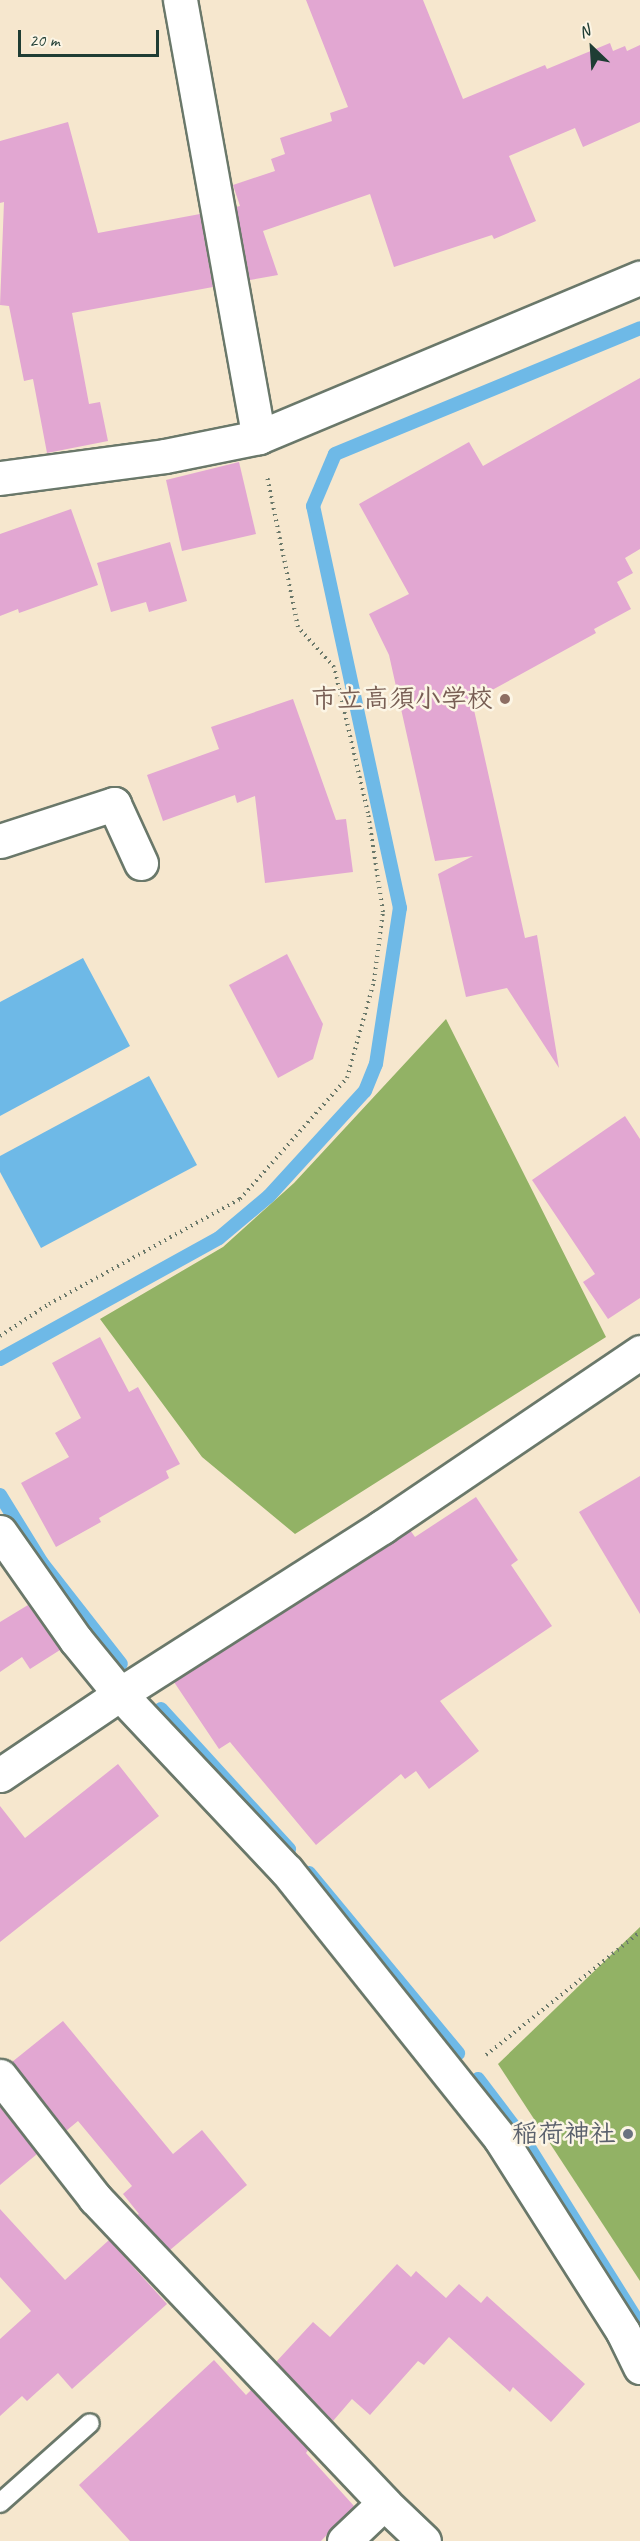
<!DOCTYPE html>
<meta charset="utf-8">
<style>
body{margin:0}
#map{position:relative;width:640px;height:2541px;overflow:hidden;background:#f6e7ce;font-family:Caveat,"Klee One",sans-serif}
div>[style]{position:absolute}
[style*='--x']{left:calc(var(--x)*1px);top:calc(var(--y)*1px);width:calc(var(--w)*1px);rotate:calc(var(--a)*1deg)}
.forest>*{inset:0;background:#92b265}
.water>*{inset:0;background:#6eb9e7}
.stream>*{height:14px;margin:-7px;padding:0 7px;transform-origin:7px;border-radius:7px;background:#6eb9e7}
.building>*{inset:0;background:#e2a7d2}
.path>*{height:4px;margin-top:-2px;transform-origin:0;background:repeating-linear-gradient(90deg,#6a786a 0 1.5px,transparent 0 6px)}
.roads{filter:drop-shadow(2px 0 #6a786a) drop-shadow(-2px 0 #6a786a) drop-shadow(0 2px #6a786a) drop-shadow(0 -2px #6a786a)}
.lane>*{height:18px;margin:-9px;padding:0 9px;transform-origin:9px;border-radius:9px;background:#fff}
.street>*{height:33px;margin:-16.5px;padding:0 16.5px;transform-origin:16.5px;border-radius:16.5px;background:#fff}
.dots>*{width:16px;height:16px;translate:-50% -50%;box-sizing:border-box;border:3px solid #fcf5e5;border-radius:50%}
span{translate:-50% -50%;white-space:nowrap;text-align:center;line-height:1.15;-webkit-text-stroke:5px #fcf5e5;paint-order:stroke}
.education-label{font-size:26px;color:#785e54;font-weight:700}
.right{translate:-100% -50%;text-align:right}
.worship-label{font-size:26px;color:#5b616d;font-weight:700}
.north{position:absolute;left:562px;top:18px;width:60px;height:60px;-webkit-text-stroke:4px #fcf5e5;paint-order:stroke;rotate:335deg;font-size:16px;font-weight:700;line-height:24px;text-align:center;color:#1f3d34}
.north::after{content:'';display:block;margin:auto;width:21px;height:27px;background:#1f3d34;clip-path:polygon(50% 0,100% 100%,50% 72%,0 100%)}
.scale{position:absolute;left:18px;top:30px;width:141px;height:27px;box-sizing:border-box;border:3px solid #1f3d34;border-top:0;padding-left:8px;font-size:18px;line-height:21px;white-space:nowrap;color:#1f3d34;-webkit-text-stroke:4px #fcf5e5;paint-order:stroke}
</style>
<div id="map">
<div class="forest">
<div style="clip-path:polygon(446px 1019px,606px 1337px,295px 1534px,202px 1457px,100px 1319px,223px 1247px,294px 1183px)"></div>
<div style="clip-path:polygon(640px 1927px,640px 2281px,498px 2064px)"></div>
</div>
<div class="water">
<div style="clip-path:polygon(83px 958px,130px 1046px,0 1116px,0 1002px)"></div>
<div style="clip-path:polygon(149px 1076px,197px 1165px,41px 1248px,0 1172px,0 1156px)"></div>
</div>
<div class="stream">
<div style="--x:0;--y:1359;--w:250;--a:-28.9"></div>
<div style="--x:219;--y:1238;--w:65;--a:-40"></div>
<div style="--x:269;--y:1196;--w:142;--a:-47.6"></div>
<div style="--x:365;--y:1091;--w:29;--a:-68"></div>
<div style="--x:376;--y:1064;--w:158;--a:-81.3"></div>
<div style="--x:400;--y:908;--w:411;--a:-102.2"></div>
<div style="--x:313;--y:506;--w:56;--a:-67.1"></div>
<div style="--x:335;--y:454;--w:330;--a:-22.4"></div>
<div style="--x:0;--y:1495;--w:80;--a:58.3"></div>
<div style="--x:42;--y:1563;--w:128;--a:52"></div>
<div style="--x:161;--y:1709;--w:190;--a:47.6"></div>
<div style="--x:309;--y:1873;--w:234;--a:50.4"></div>
<div style="--x:478;--y:2079;--w:78;--a:52.8"></div>
<div style="--x:525;--y:2141;--w:217;--a:58"></div>
</div>
<div class="building">
<div style="clip-path:polygon(306px 0,423px 0,463px 99px,545px 65px,547px 69px,610px 43px,613px 51px,625px 46px,627px 51px,640px 45px,640px 122px,583px 147px,575px 128px,509px 156px,536px 221px,494px 239px,492px 235px,394px 267px,370px 194px,263px 231px,278px 275px,250px 280px,236px 207px,240px 206px,233px 185px,275px 171px,271px 159px,285px 154px,280px 138px,332px 121px,330px 113px,348px 107px)"></div>
<div style="clip-path:polygon(68px 122px,98px 233px,200px 214px,213px 287px,72px 313px,89px 404px,100px 402px,108px 441px,47px 453px,33px 379px,24px 381px,9px 306px,0 305px,4px 202px,0 203px,0 141px)"></div>
<div style="clip-path:polygon(640px 378px,640px 549px,625px 558px,633px 573px,617px 582px,631px 609px,594px 629px,596px 633px,472px 701px,525px 938px,537px 935px,559px 1068px,507px 988px,466px 997px,438px 874px,473px 856px,435px 861px,389px 655px,369px 614px,409px 594px,359px 504px,469px 442px,483px 466px)"></div>
<div style="clip-path:polygon(239px 462px,256px 534px,182px 551px,166px 480px)"></div>
<div style="clip-path:polygon(71px 509px,98px 585px,19px 613px,18px 609px,0 616px,0 534px)"></div>
<div style="clip-path:polygon(170px 542px,187px 601px,149px 612px,146px 602px,111px 612px,97px 563px)"></div>
<div style="clip-path:polygon(293px 699px,336px 820px,346px 819px,353px 872px,265px 883px,255px 796px,237px 803px,235px 795px,163px 821px,147px 775px,219px 749px,211px 727px)"></div>
<div style="clip-path:polygon(287px 954px,323px 1024px,313px 1059px,278px 1078px,229px 985px)"></div>
<div style="clip-path:polygon(625px 1116px,640px 1139px,640px 1298px,608px 1319px,583px 1282px,595px 1274px,532px 1180px)"></div>
<div style="clip-path:polygon(100px 1337px,129px 1392px,138px 1387px,180px 1464px,166px 1471px,169px 1478px,99px 1518px,101px 1522px,56px 1547px,21px 1483px,69px 1457px,55px 1433px,81px 1418px,52px 1363px)"></div>
<div style="clip-path:polygon(640px 1476px,640px 1614px,579px 1512px)"></div>
<div style="clip-path:polygon(476px 1497px,518px 1560px,511px 1565px,552px 1626px,440px 1701px,479px 1751px,429px 1789px,416px 1771px,405px 1779px,401px 1774px,316px 1845px,230px 1742px,219px 1749px,174px 1682px,410px 1530px,415px 1537px)"></div>
<div style="clip-path:polygon(28px 1605px,60px 1650px,30px 1669px,22px 1657px,0 1672px,0 1622px)"></div>
<div style="clip-path:polygon(118px 1764px,159px 1816px,0 1942px,0 1806px,25px 1838px)"></div>
<div style="clip-path:polygon(63px 2021px,173px 2154px,202px 2130px,247px 2185px,170px 2250px,137px 2215px,139px 2214px,123px 2194px,132px 2186px,78px 2121px,66px 2131px,12px 2062px)"></div>
<div style="clip-path:polygon(0 2107px,37px 2154px,0 2185px)"></div>
<div style="clip-path:polygon(0 2209px,65px 2280px,109px 2240px,167px 2304px,72px 2389px,58px 2373px,27px 2401px,22px 2396px,0 2416px,0 2339px,31px 2311px,0 2277px)"></div>
<div style="clip-path:polygon(397px 2264px,411px 2277px,416px 2271px,446px 2298px,459px 2284px,481px 2303px,487px 2296px,585px 2384px,551px 2422px,513px 2387px,510px 2392px,449px 2337px,424px 2365px,418px 2361px,370px 2415px,352px 2399px,333px 2421px,276px 2362px,313px 2322px,330px 2337px)"></div>
<div style="clip-path:polygon(214px 2360px,246px 2395px,251px 2390px,308px 2450px,306px 2453px,354px 2506px,321px 2541px,130px 2541px,79px 2485px)"></div>
</div>
<div class="path">
<div style="--x:0;--y:1336;--w:59;--a:-33.1"></div>
<div style="--x:49;--y:1304;--w:218;--a:-28.8"></div>
<div style="--x:240;--y:1199;--w:162;--a:-48.5"></div>
<div style="--x:347;--y:1078;--w:101;--a:-74.4"></div>
<div style="--x:374;--y:981;--w:70;--a:-82.6"></div>
<div style="--x:383;--y:912;--w:100;--a:-98.6"></div>
<div style="--x:368;--y:813;--w:150;--a:-103.1"></div>
<div style="--x:334;--y:667;--w:54;--a:-132"></div>
<div style="--x:298;--y:627;--w:154;--a:-101.6"></div>
<div style="--x:486;--y:2055;--w:197;--a:-38.6"></div>
</div>
<div class="roads">
<div class="lane">
<div style="--x:0;--y:2503;--w:120;--a:-41.6"></div>
</div>
<div class="street">
<div style="--x:180;--y:0;--w:444;--a:79.8"></div>
<div style="--x:0;--y:478;--w:166;--a:-7.6"></div>
<div style="--x:165;--y:456;--w:96;--a:-11.4"></div>
<div style="--x:259;--y:437;--w:413;--a:-22.7"></div>
<div style="--x:0;--y:841;--w:120;--a:-18"></div>
<div style="--x:114;--y:804;--w:65;--a:65.4"></div>
<div style="--x:0;--y:1532;--w:132;--a:54.9"></div>
<div style="--x:76;--y:1640;--w:70;--a:50.8"></div>
<div style="--x:120;--y:1694;--w:243;--a:46.7"></div>
<div style="--x:287;--y:1871;--w:342;--a:51.4"></div>
<div style="--x:500;--y:2138;--w:230;--a:57.6"></div>
<div style="--x:623;--y:2332;--w:39;--a:64"></div>
<div style="--x:0;--y:1775;--w:145;--a:-34"></div>
<div style="--x:120;--y:1694;--w:311;--a:-32.5"></div>
<div style="--x:382;--y:1527;--w:312;--a:-34.1"></div>
<div style="--x:0;--y:2076;--w:155;--a:52.1"></div>
<div style="--x:95;--y:2198;--w:420;--a:46.5"></div>
<div style="--x:384;--y:2503;--w:55;--a:43.5"></div>
<div style="--x:344;--y:2541;--w:55;--a:-43.5"></div>
</div>
</div>
<div class="dots">
<div style="left:505px;top:699px;background:#8d6e63"></div>
<div style="left:628px;top:2134px;background:#6b7280"></div>
</div>
<div class="education-label">
<span class="right" style="left:493px;top:699px">市立高須小学校</span>
</div>
<div class="worship-label">
<span class="right" style="left:616px;top:2134px">稲荷神社</span>
</div>
<div class="north">N</div>
<div class="scale">20 m</div>
</div>
